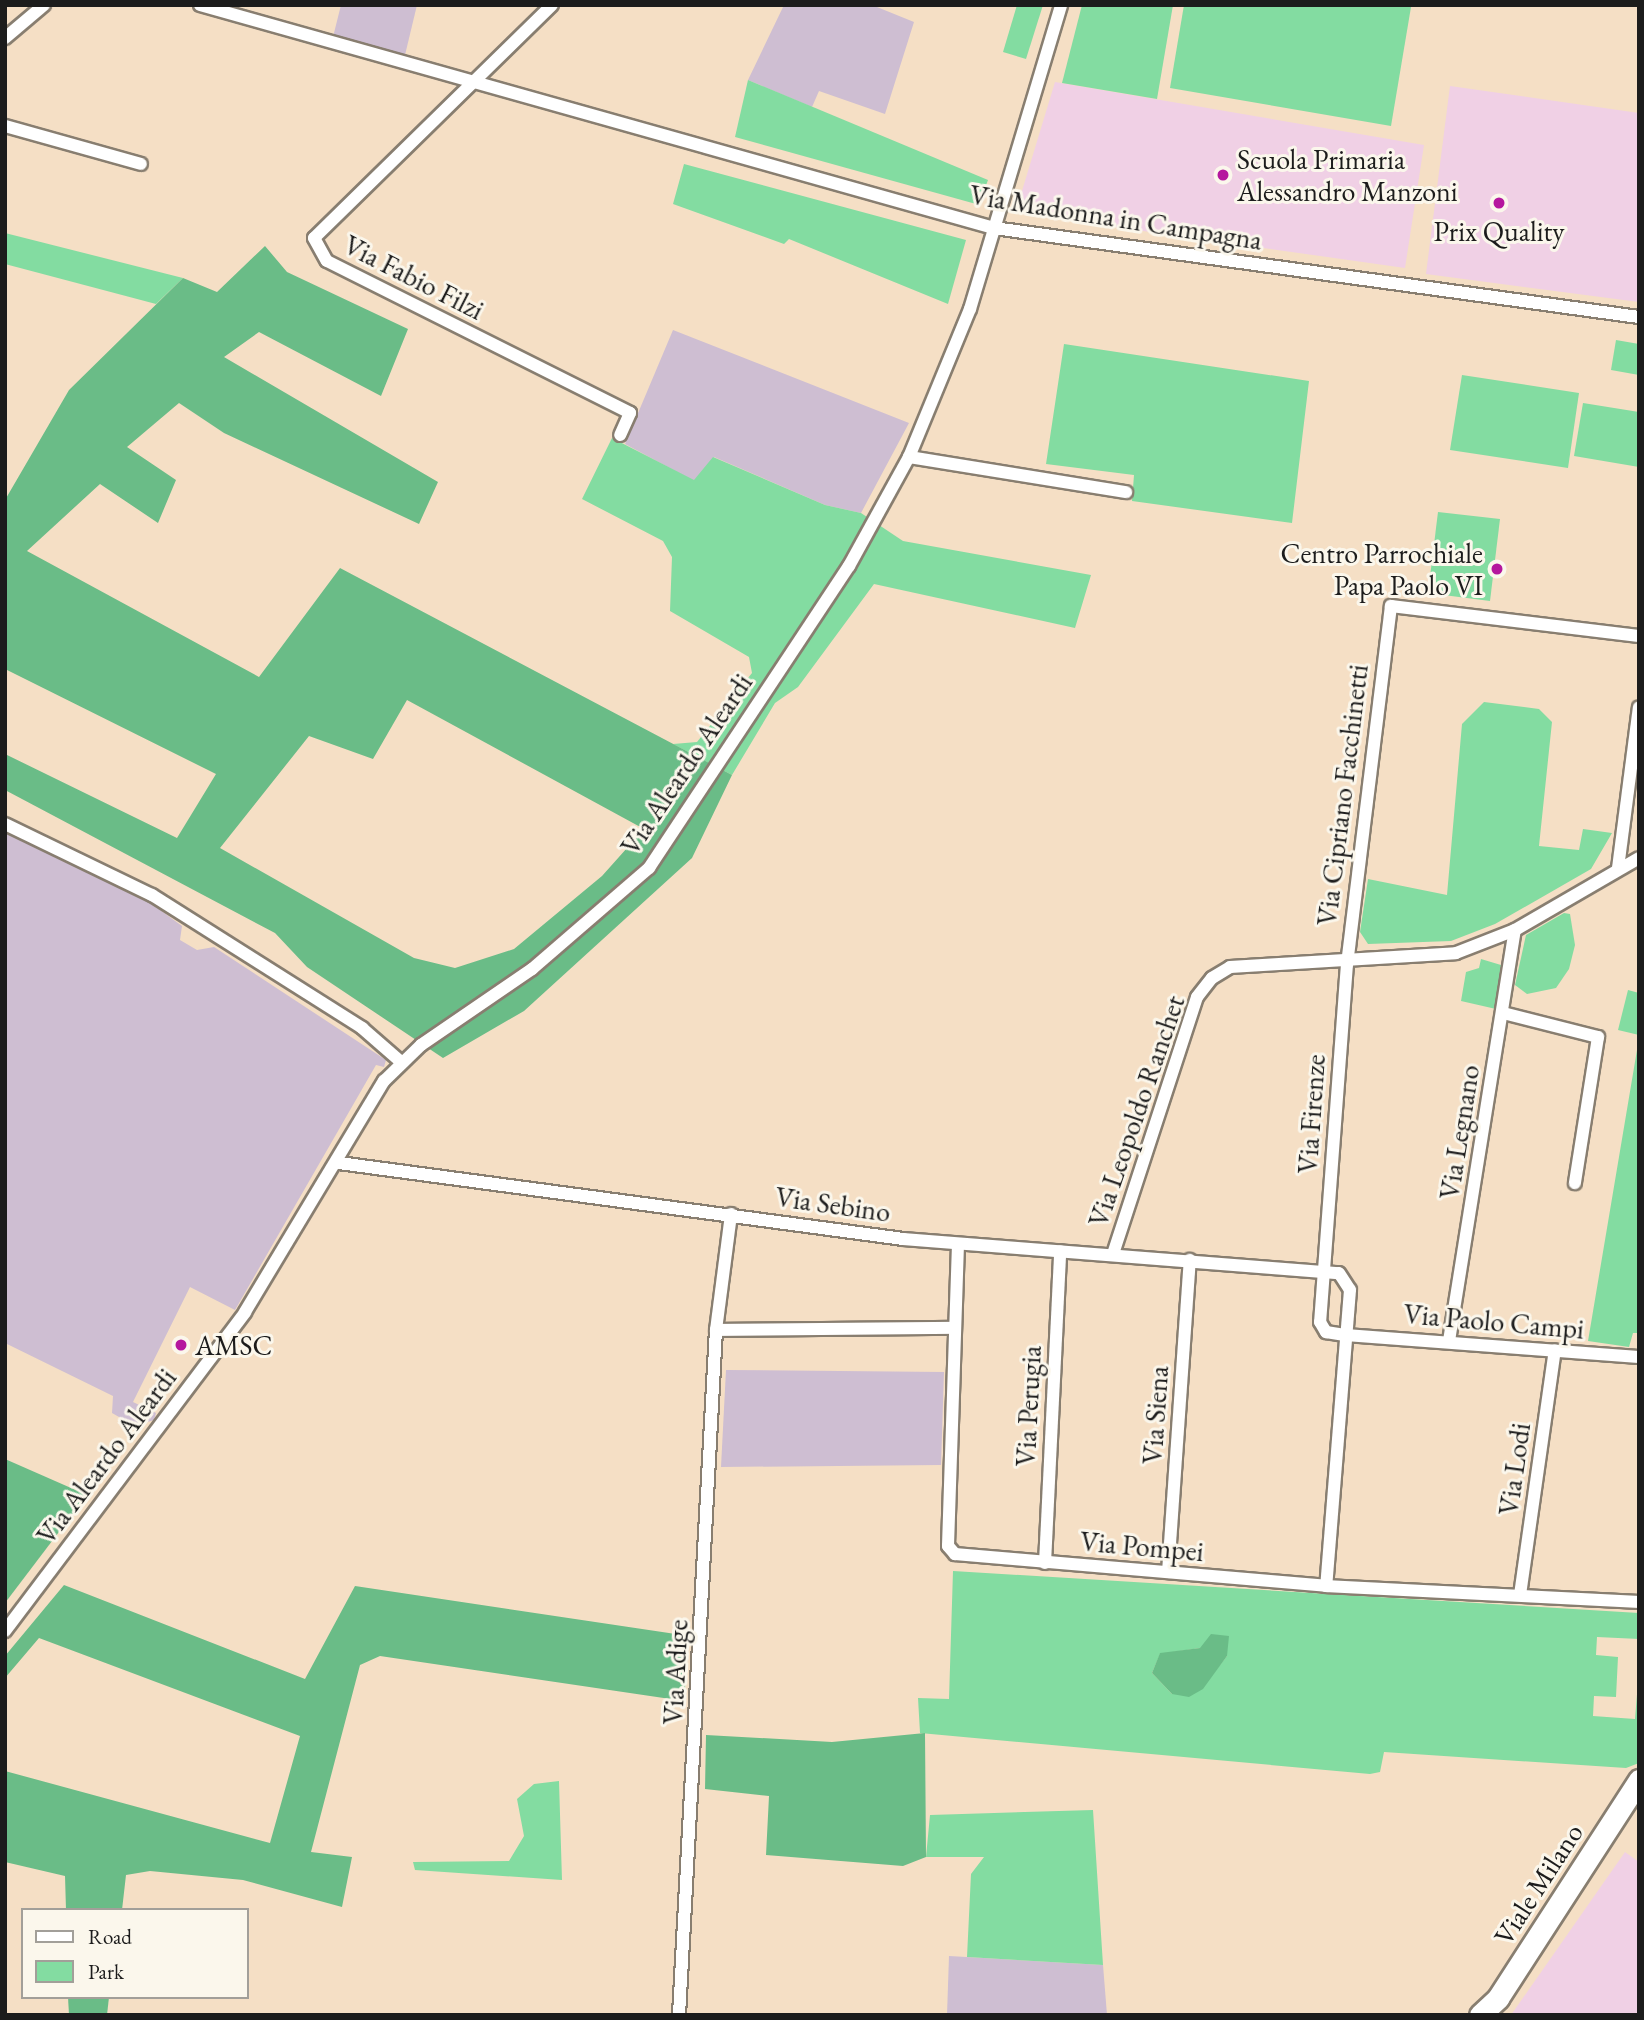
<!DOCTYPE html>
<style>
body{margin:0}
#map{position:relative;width:1644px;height:2020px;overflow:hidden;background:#f5dfc5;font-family:"EB Garamond",serif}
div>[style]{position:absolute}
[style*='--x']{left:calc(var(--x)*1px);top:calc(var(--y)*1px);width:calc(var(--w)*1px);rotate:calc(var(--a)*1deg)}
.built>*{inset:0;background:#f0d0e5}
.industrial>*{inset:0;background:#cebed2}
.green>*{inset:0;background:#83dca1}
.forest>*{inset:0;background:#6abc87}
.roads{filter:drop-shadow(2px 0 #887e70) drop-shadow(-2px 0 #887e70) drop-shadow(0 2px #887e70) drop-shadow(0 -2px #887e70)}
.street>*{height:12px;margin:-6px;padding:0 6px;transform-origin:6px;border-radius:6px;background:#fff}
.primary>*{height:21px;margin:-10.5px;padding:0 10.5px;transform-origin:10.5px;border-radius:10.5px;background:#fff}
.dots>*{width:19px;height:19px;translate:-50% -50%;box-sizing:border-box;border:4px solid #fbf7ec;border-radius:50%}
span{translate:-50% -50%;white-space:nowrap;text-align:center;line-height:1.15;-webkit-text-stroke:6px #fbf7ec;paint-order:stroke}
.poi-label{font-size:28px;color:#1c1c1c}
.left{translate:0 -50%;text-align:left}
.right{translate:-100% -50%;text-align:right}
.street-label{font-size:28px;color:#1c1c1c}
.frame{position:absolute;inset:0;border:7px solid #1c1c1c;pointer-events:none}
.legend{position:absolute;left:21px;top:1908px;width:228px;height:91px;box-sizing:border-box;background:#fbf7ec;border:2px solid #a29f99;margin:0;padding:9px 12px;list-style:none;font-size:21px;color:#1c1c1c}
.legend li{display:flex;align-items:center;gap:14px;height:35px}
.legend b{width:35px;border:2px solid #a29f99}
</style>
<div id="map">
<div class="built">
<div style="clip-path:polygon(1055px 82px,1424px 145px,1405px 268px,1023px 214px,1018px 204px)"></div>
<div style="clip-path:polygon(1450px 86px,1639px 113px,1639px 302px,1426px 274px)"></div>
<div style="clip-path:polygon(1625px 1852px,1639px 1862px,1639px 2015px,1511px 2015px)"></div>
</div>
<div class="industrial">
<div style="clip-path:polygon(341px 5px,417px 5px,405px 55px,333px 37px)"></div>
<div style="clip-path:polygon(784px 5px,872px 5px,914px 22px,885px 114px,819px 91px,812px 107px,748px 80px)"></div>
<div style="clip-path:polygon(673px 330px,909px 423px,861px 513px,825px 505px,714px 457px,694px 481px,625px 444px)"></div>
<div style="clip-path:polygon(5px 832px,152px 904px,182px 926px,180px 940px,197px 950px,214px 947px,386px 1060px,384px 1067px,376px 1065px,235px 1310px,190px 1287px,133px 1402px,156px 1413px,154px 1420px,135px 1426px,112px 1413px,113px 1396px,5px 1343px)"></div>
<div style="clip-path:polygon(726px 1370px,944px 1372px,941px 1465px,721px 1467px)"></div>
<div style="clip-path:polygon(949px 1956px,1103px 1965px,1107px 2015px,947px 2015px)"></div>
</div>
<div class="green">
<div style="clip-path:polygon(1017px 5px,1043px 5px,1026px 59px,1003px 52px)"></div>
<div style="clip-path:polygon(1082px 5px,1173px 5px,1157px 99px,1062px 83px)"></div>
<div style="clip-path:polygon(1184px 5px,1411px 7px,1391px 126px,1170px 88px)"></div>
<div style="clip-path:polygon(748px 80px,988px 180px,981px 199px,976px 204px,735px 137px)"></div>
<div style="clip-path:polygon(684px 164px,966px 240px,948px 304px,789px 239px,784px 244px,673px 204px)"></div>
<div style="clip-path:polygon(5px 233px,183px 278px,156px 304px,5px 264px)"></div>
<div style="clip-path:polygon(1616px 340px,1639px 344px,1639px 375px,1611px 370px)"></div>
<div style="clip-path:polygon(1064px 344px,1309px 381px,1292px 523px,1132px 501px,1134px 475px,1046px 464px)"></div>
<div style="clip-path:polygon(1462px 375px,1579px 393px,1568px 468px,1450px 450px)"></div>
<div style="clip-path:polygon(1583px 403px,1639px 412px,1639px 467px,1574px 456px)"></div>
<div style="clip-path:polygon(612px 438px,694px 480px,713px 457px,825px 505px,861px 513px,903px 541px,1091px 575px,1075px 628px,874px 584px,798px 687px,775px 703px,732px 775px,673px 744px,697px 742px,752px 673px,749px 657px,670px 611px,672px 557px,663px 541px,582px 499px)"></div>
<div style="clip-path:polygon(1438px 512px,1500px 519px,1490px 601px,1428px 593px)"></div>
<div style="clip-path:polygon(1484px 702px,1539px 709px,1552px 722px,1539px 846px,1579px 850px,1583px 829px,1612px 833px,1591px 869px,1495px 924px,1451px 941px,1368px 944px,1360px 932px,1368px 879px,1447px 895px,1462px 724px)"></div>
<div style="clip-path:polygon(1564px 913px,1570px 914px,1575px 945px,1569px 969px,1556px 988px,1527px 994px,1515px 985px,1526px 935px)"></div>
<div style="clip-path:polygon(1481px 959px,1501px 965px,1496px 1009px,1461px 1001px,1466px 972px,1479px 968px)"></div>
<div style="clip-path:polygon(1628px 990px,1639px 993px,1639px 1035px,1618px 1030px)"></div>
<div style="clip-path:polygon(1638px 1044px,1639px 1333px,1633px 1333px,1629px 1347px,1588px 1341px)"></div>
<div style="clip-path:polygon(evenodd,953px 1571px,1639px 1613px,1639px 1639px,1597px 1637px,1596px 1655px,1618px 1657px,1616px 1697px,1594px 1696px,1593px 1716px,1635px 1719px,1639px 1669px,1639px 1763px,1626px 1768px,1384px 1752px,1380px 1772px,1370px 1774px,920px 1733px,918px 1698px,949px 1699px,953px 1571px,1200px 1648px,1227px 1656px,1209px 1679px,1172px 1694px,1152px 1673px,1160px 1654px,1200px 1648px)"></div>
<div style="clip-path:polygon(559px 1781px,562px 1880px,415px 1870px,413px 1862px,509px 1861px,524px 1836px,517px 1799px,534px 1784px)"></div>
<div style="clip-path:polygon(1093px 1810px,1103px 1965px,967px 1957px,971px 1874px,984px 1857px,926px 1857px,930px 1815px)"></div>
</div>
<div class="forest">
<div style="clip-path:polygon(evenodd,265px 246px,287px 272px,408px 329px,381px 396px,259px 332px,224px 357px,438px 482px,419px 524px,224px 433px,179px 403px,127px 447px,176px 480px,158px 523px,100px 484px,27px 551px,259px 677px,340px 568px,732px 775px,692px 858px,524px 1011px,443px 1058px,307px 967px,275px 933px,5px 790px,5px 754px,177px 838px,216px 774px,5px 669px,5px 500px,69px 390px,183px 278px,217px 292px,265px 246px,407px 700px,644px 829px,602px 876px,514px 949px,455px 968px,414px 958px,220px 848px,309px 736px,373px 759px,407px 700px)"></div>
<div style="clip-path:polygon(5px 1459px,87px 1495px,5px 1603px)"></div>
<div style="clip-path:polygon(64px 1585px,305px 1679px,355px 1586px,689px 1636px,684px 1701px,380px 1656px,360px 1665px,311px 1852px,352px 1857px,342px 1907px,243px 1880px,150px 1871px,126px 1875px,122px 1910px,66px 1910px,65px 1876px,5px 1862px,5px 1771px,270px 1843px,300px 1736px,39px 1638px,5px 1678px,5px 1656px)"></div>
<div style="clip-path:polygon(1211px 1634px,1229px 1636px,1227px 1656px,1203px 1689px,1189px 1697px,1172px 1694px,1152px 1673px,1160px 1653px,1200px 1648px)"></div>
<div style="clip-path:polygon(925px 1733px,926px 1857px,903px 1866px,766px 1855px,769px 1796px,705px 1789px,706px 1735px,832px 1742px)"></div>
<div style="clip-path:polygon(68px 1997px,109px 1997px,107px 2015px,69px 2015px)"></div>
</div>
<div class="roads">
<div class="street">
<div style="--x:200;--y:5;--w:825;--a:15.69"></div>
<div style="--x:994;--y:228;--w:651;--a:7.86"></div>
<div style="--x:552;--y:5;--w:333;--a:135.6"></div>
<div style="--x:314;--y:238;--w:26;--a:61"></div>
<div style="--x:327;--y:261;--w:339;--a:26.6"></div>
<div style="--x:630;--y:413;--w:24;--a:114"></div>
<div style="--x:5;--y:38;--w:51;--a:-40.2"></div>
<div style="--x:5;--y:126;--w:141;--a:15.6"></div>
<div style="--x:909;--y:457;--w:220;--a:9.2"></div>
<div style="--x:1639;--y:636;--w:250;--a:-173.1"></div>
<div style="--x:1391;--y:606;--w:361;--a:97"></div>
<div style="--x:1347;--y:964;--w:359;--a:94.3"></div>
<div style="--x:1320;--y:1322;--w:12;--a:59"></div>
<div style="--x:1326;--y:1332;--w:19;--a:9"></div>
<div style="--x:1345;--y:1335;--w:295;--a:4.3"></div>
<div style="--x:5;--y:824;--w:163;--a:25.8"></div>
<div style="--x:152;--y:895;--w:249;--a:32.3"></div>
<div style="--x:362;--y:1028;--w:50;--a:41"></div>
<div style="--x:1618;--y:868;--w:162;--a:-82.6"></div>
<div style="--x:1503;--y:1013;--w:98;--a:14.2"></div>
<div style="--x:1598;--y:1037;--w:148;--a:99"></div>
<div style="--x:339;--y:1163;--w:569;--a:7.67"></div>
<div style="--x:903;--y:1239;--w:437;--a:4.5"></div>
<div style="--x:1339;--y:1273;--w:20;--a:57"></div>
<div style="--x:1350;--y:1290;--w:297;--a:94.6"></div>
<div style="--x:958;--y:1244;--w:302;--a:91.9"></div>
<div style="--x:948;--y:1546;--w:11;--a:49"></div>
<div style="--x:955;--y:1554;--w:372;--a:4.9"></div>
<div style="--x:1326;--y:1586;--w:313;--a:2.9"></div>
<div style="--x:1113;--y:1254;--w:270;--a:-71.9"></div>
<div style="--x:1197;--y:997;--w:24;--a:-52"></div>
<div style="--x:1212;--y:978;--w:21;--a:-31"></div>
<div style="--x:1230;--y:967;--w:226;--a:-3.5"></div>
<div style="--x:1456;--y:953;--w:63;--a:-21.3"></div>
<div style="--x:1515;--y:930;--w:143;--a:-30.1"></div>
<div style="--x:716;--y:1330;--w:239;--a:-0.5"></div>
<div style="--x:1449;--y:1341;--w:416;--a:-80.9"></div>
<div style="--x:1045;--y:1563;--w:312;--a:-87.2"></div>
<div style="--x:1168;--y:1572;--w:313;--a:-86"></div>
<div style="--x:1520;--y:1595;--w:247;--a:-81.9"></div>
<div style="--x:5;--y:1631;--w:399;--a:-53"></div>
<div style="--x:245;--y:1312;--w:270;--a:-59"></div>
<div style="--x:384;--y:1081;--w:52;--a:-44.2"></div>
<div style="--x:421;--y:1045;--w:135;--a:-34.4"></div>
<div style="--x:532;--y:969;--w:155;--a:-40.8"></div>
<div style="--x:649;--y:868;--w:362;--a:-56.5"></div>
<div style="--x:849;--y:566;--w:124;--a:-61.2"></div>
<div style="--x:909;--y:457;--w:160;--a:-67.6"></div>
<div style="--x:970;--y:309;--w:317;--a:-73.3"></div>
<div style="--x:679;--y:2015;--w:686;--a:-86.91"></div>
<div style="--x:716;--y:1330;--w:117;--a:-82.6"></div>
</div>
<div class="primary">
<div style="--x:1480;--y:2015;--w:25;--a:-43"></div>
<div style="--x:1498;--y:1998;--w:260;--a:-57.1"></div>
</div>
</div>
<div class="dots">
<div style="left:1223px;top:175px;background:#b5179e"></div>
<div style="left:1499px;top:203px;background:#b5179e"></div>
<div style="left:1497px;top:569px;background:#b5179e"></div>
<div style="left:181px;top:1345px;background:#b5179e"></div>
</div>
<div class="poi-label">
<span class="left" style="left:1237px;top:175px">Scuola Primaria<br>Alessandro Manzoni</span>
<span style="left:1499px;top:231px">Prix Quality</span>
<span class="right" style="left:1483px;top:569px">Centro Parrochiale<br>Papa Paolo VI</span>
<span class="left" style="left:195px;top:1345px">AMSC</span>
</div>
<div class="street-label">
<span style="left:1116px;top:217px;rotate:9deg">Via Madonna in Campagna</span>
<span style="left:414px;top:277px;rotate:27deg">Via Fabio Filzi</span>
<span style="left:686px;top:764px;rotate:-56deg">Via Aleardo Aleardi</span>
<span style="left:1342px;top:795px;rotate:-83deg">Via Cipriano Facchinetti</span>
<span style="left:1136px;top:1111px;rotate:-71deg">Via Leopoldo Ranchet</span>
<span style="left:1311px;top:1114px;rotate:-86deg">Via Firenze</span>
<span style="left:1459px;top:1132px;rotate:-81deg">Via Legnano</span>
<span style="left:833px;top:1204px;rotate:8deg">Via Sebino</span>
<span style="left:1494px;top:1321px;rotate:5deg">Via Paolo Campi</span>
<span style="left:1028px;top:1406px;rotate:-87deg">Via Perugia</span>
<span style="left:1155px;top:1415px;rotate:-86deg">Via Siena</span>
<span style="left:106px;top:1456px;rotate:-53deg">Via Aleardo Aleardi</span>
<span style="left:1514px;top:1469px;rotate:-82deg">Via Lodi</span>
<span style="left:1142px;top:1546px;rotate:5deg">Via Pompei</span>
<span style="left:675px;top:1672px;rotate:-87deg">Via Adige</span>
<span style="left:1538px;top:1884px;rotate:-57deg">Viale Milano</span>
</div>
<div class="frame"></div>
<ul class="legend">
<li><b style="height:9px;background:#fff"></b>Road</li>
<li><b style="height:19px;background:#83dca1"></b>Park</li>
</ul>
</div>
